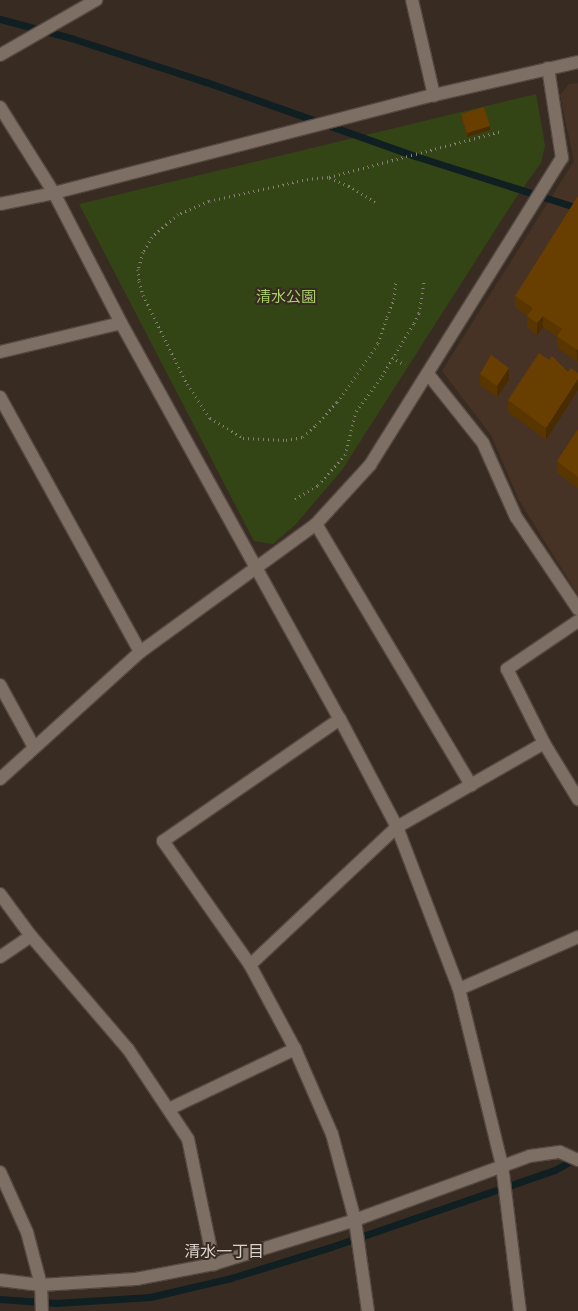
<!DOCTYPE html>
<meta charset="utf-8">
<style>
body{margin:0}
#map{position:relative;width:578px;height:1311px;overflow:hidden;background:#382b22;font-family:"DejaVu Sans","Noto Sans JP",sans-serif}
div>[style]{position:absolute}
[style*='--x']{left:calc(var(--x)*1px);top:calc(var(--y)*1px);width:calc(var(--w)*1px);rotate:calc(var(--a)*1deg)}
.built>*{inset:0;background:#463326}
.green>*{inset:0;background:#344515}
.stream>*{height:7px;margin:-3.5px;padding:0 3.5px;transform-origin:3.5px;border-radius:3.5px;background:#0f1f22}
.path>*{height:3px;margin-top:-1.5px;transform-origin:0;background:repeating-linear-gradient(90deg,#897e76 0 1px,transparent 0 5px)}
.roads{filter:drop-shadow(1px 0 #544841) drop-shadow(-1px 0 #544841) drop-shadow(0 1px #544841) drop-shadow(0 -1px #544841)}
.minor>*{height:12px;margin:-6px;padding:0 6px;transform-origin:6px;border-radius:6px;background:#7e6f65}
.wall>*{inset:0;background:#593600}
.shaded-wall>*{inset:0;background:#492c00}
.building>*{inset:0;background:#683f00}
span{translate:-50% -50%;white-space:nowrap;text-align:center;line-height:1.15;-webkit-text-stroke:4px #382b22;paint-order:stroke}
.park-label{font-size:15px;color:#a8d066}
.neighbourhood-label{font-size:16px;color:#dbd2cc}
</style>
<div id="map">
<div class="built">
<div style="clip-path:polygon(578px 83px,578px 595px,519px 500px,491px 435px,442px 371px,574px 161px,560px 95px,569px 84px)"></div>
</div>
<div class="green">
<div style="clip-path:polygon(536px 94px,545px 145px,541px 163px,515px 199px,342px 470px,296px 524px,273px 544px,254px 541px,79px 204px)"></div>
</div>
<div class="stream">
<div style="--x:0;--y:19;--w:73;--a:15"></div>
<div style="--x:71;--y:38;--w:142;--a:18.1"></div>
<div style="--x:206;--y:82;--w:222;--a:19.5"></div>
<div style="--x:415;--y:156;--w:171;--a:17.7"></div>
<div style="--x:0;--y:1299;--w:56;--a:4.1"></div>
<div style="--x:56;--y:1303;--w:94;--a:-3.7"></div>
<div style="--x:150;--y:1297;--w:83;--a:-13.2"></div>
<div style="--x:231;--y:1278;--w:105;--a:-17.2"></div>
<div style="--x:331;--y:1247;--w:237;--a:-19"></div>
<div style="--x:555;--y:1170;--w:24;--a:-30"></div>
</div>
<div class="path">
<div style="--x:329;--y:177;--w:179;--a:-14.9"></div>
<div style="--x:375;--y:202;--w:31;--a:-148"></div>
<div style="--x:349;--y:186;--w:23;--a:-157"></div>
<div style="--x:328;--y:177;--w:20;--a:174"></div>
<div style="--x:308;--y:179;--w:101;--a:167.5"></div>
<div style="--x:209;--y:201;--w:34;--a:157"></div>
<div style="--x:178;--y:214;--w:35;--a:139"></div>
<div style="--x:152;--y:237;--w:17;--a:121"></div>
<div style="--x:143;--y:252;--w:18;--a:106"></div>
<div style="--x:138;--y:269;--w:12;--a:85"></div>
<div style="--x:139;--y:281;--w:15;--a:74"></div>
<div style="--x:143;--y:295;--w:99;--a:63.7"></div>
<div style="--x:187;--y:384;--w:41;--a:55.9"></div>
<div style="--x:210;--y:418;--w:39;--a:31"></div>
<div style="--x:243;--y:438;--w:43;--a:2.7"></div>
<div style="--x:286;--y:440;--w:17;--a:-10"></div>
<div style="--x:303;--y:437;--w:18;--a:-43"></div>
<div style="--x:316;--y:425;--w:31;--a:-48"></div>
<div style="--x:337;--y:402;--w:55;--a:-54.6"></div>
<div style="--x:369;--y:357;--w:17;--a:-57"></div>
<div style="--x:378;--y:343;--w:28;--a:-71"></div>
<div style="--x:387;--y:317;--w:19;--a:-69"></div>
<div style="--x:394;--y:299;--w:18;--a:-84"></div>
<div style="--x:392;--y:357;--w:15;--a:32"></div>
<div style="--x:295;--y:499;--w:27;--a:-31"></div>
<div style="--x:318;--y:485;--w:40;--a:-48"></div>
<div style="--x:345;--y:455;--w:45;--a:-76"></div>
<div style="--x:356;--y:411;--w:44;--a:-53.4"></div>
<div style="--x:382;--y:376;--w:62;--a:-58.9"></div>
<div style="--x:414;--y:323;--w:11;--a:-63"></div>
<div style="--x:419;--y:313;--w:31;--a:-81"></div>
</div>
<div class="roads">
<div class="minor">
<div style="--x:412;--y:0;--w:98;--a:77"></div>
<div style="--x:0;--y:55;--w:111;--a:-29.8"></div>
<div style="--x:0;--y:107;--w:102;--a:57.9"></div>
<div style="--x:54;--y:193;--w:146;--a:62.7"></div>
<div style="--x:121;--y:323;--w:453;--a:61.1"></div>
<div style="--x:340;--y:719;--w:122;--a:62.2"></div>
<div style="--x:397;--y:827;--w:173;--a:69.1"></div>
<div style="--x:459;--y:989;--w:181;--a:76.3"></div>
<div style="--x:502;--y:1165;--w:147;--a:83"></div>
<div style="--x:0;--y:204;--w:55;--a:-11.5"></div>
<div style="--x:54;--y:193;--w:392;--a:-14.5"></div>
<div style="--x:434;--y:95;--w:148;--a:-12.9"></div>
<div style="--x:0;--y:352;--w:124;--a:-13.5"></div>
<div style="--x:428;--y:374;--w:88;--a:51.4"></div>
<div style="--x:483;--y:443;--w:81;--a:66"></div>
<div style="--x:516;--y:517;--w:111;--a:56"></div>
<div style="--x:0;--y:397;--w:291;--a:61.2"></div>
<div style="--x:316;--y:524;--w:304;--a:59.3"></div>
<div style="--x:578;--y:621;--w:86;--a:145.9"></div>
<div style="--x:507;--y:669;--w:83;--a:63.4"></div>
<div style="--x:544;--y:743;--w:66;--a:58.7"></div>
<div style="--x:0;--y:685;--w:71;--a:61.3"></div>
<div style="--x:340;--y:719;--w:215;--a:145.4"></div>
<div style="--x:163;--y:841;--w:151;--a:54.9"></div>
<div style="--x:250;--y:965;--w:95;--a:61.8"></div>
<div style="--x:295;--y:1049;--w:93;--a:66.5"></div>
<div style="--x:332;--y:1134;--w:89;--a:75"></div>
<div style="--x:355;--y:1220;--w:92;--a:81.9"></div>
<div style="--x:0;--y:779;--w:189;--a:-42.2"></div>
<div style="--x:140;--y:652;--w:218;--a:-36"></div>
<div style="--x:316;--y:524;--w:80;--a:-47.5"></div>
<div style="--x:370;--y:465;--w:362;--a:-58"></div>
<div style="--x:562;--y:158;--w:91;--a:-98.8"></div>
<div style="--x:0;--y:894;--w:52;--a:53.6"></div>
<div style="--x:31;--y:936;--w:149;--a:49.4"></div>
<div style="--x:128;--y:1049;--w:108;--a:56.3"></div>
<div style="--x:188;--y:1139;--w:128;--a:78.3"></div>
<div style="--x:0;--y:957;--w:37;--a:-34"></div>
<div style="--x:250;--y:965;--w:202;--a:-43.2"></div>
<div style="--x:397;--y:827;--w:169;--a:-29.7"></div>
<div style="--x:459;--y:989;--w:130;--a:-23.6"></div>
<div style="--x:169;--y:1109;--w:140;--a:-25.5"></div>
<div style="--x:0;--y:1172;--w:66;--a:65.8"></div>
<div style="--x:27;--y:1232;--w:55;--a:75.2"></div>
<div style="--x:41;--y:1285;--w:26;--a:88"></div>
<div style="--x:0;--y:1280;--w:41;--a:7"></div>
<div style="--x:41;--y:1285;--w:95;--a:-3.6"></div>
<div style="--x:136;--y:1279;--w:79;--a:-10.9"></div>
<div style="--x:214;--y:1264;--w:148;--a:-17.3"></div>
<div style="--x:355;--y:1220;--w:186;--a:-20.1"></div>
<div style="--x:530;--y:1156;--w:30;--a:-8"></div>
<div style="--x:560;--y:1152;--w:20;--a:24"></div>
</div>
</div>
<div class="wall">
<div style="clip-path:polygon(461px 114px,490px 130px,467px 137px,461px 118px)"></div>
<div style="clip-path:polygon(578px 196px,577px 362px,557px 347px,557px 337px,543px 327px,537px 335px,527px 327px,527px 316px,515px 307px,515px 296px)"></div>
<div style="clip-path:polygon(568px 372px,546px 440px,508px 412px,508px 400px)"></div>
<div style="clip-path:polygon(480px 374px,509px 380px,497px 397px,480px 385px)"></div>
<div style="clip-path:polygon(578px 429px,578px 488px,557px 473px,557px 461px)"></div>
</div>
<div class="shaded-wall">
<div style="clip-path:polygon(490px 126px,490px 130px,467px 137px,467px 133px)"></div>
<div style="clip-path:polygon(543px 316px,543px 327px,537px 335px,537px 323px)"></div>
<div style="clip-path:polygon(578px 349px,578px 361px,577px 362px,577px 350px)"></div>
<div style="clip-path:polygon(509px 368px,509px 380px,497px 397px,497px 386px)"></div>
<div style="clip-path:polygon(578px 379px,578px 390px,546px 440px,546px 428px)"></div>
</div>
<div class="building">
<div style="clip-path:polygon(484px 107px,490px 126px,467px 133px,461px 114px)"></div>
<div style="clip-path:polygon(578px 196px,578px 349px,577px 350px,557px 336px,562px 329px,543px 316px,537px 323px,527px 316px,533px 308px,515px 296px)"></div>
<div style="clip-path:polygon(539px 353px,549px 360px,552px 356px,568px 372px,571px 368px,578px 373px,578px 379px,546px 428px,508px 400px)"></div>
<div style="clip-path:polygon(491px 355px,509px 368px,497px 386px,480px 374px)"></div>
<div style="clip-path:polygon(578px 429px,578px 477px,557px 461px)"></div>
</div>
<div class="park-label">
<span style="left:286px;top:298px">清水公園</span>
</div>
<div class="neighbourhood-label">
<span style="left:224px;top:1252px">清水一丁目</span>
</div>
</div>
